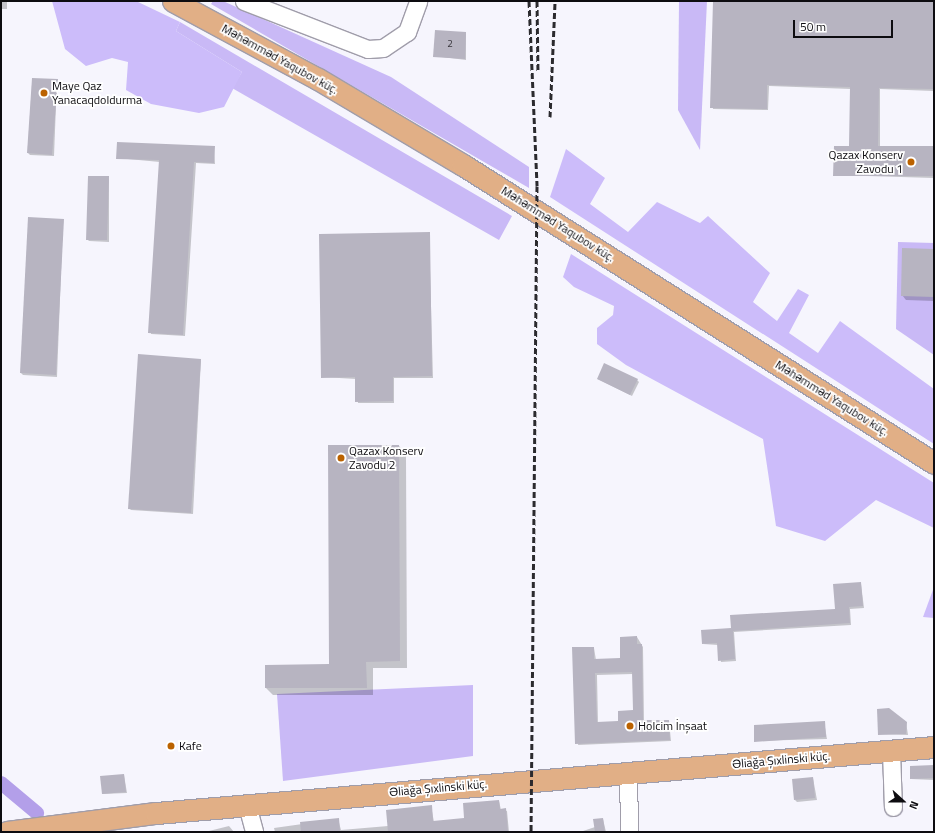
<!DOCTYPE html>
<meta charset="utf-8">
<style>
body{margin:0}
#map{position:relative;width:935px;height:833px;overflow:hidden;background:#f6f5fd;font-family:"Titillium Web",sans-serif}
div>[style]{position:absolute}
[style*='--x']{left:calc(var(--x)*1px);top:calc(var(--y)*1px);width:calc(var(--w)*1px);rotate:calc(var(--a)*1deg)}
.green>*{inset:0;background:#c9b9f6}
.forest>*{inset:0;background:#ccbcfa}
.shadow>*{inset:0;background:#0003}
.canal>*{height:14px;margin:-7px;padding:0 7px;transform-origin:7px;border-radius:7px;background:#b39fe9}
.building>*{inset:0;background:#b7b4c1}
.roads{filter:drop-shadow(1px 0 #a09daa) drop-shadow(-1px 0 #a09daa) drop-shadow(0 1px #a09daa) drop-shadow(0 -1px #a09daa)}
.minor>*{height:17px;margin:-8.5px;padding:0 8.5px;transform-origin:8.5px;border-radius:8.5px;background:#fff}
.major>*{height:21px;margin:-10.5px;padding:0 10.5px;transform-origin:10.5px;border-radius:10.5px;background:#e1af86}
.rail>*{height:3px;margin-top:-1.5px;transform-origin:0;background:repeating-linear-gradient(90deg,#2b2a2e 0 6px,transparent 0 9px)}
.dots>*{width:11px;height:11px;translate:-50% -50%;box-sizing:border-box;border:2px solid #fff;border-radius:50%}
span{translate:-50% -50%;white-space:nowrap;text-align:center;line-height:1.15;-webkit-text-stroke:3.5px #fff;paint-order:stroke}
.number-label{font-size:10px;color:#38363c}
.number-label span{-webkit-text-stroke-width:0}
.street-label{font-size:12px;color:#0d0c10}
.poi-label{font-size:12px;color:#0d0c10}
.left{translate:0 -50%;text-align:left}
.right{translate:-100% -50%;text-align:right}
.frame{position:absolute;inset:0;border:2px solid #0d0c10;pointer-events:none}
.north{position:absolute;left:883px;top:781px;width:40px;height:40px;-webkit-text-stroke:3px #fff;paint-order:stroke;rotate:111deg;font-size:11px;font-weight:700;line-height:16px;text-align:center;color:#0d0c10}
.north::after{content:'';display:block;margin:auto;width:14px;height:18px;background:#0d0c10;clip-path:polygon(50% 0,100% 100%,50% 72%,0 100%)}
.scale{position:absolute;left:793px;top:20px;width:100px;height:18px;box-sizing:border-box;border:2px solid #0d0c10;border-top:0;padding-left:5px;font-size:12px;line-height:14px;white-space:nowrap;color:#0d0c10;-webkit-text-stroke:3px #fff;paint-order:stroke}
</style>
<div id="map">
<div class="green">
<div style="clip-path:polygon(213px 1px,223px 1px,391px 77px,529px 167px,529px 188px,211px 4px)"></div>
<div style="clip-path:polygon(679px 1px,707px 1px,700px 150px,678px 110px)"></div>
<div style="clip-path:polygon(180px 22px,512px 216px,499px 240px,232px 88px,242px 72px,176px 31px)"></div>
<div style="clip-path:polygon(898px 242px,934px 243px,934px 355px,896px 329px)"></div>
<div style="clip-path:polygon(473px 685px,473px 756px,283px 781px,277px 694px)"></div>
</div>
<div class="forest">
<div style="clip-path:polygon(52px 1px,136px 1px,180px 22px,176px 31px,242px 72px,224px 107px,199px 113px,151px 104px,126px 90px,128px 62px,112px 58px,86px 66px,65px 49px)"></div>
<div style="clip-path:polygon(566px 149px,605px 178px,590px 204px,628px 232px,657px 202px,700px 223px,708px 216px,770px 273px,753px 302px,777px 321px,798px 289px,809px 295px,789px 333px,818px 353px,840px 321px,934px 389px,934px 444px,550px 197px)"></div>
<div style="clip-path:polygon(571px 254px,934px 483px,934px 528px,876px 500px,825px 541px,776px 526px,763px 439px,626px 365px,597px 344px,597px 328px,613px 315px,614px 306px,574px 287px,563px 277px)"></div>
<div style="clip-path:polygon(934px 587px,934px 618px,923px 617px)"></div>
</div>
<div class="shadow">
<div style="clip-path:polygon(1px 1px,7px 1px,7px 9px,1px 9px)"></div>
<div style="clip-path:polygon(714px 1px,934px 1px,934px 91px,880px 89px,880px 147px,934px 147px,934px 178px,834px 175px,850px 147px,851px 89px,769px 86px,768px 110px,713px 109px)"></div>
<div style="clip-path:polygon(466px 33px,466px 60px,434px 56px)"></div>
<div style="clip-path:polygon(57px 80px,54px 156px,30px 155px,28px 153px)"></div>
<div style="clip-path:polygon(214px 147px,215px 164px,196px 163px,185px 336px,151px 334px,160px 162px,117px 158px)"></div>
<div style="clip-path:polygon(109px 177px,109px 242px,89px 241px,87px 239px)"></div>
<div style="clip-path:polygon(63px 220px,57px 377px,23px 375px,21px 373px)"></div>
<div style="clip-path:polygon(429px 233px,433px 378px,394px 378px,394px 403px,358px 403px,356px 379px,322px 377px)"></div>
<div style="clip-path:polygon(934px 250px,934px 301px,906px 300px,902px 295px)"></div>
<div style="clip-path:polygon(201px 359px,193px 514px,131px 510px,129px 508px)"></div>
<div style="clip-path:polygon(598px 379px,637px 380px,639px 382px,632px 396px)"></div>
<div style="clip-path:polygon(399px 446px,406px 453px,407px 668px,373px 668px,373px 695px,273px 695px,266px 688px,266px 666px,330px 665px)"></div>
<div style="clip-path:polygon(861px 584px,864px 608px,850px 609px,851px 625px,734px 632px,736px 661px,721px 662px,718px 645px,703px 644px,732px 629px,836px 610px)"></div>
<div style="clip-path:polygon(evenodd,637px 637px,643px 647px,644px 721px,669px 721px,671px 741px,578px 745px,594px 648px,596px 660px,621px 659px,637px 637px,633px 674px,634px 711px,619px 722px,598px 723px,597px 675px,633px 674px)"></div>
<div style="clip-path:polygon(824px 722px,827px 739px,755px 741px)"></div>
<div style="clip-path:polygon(906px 722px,908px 735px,879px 734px)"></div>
<div style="clip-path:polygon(934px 766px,934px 780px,911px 779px)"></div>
<div style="clip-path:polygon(124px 775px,127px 793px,102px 794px)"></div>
<div style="clip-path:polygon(813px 778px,817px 800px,797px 802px,795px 800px)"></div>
<div style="clip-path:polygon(499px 801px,501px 810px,507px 811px,509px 832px,275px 832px,274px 828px,338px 819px,341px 830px,388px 826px,431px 806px,434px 822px,465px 819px)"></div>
<div style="clip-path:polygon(603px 819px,606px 832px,580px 832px,595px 827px)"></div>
<div style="clip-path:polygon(229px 826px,234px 832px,205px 832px)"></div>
</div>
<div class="canal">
<div style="--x:1;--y:783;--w:47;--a:39.8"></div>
</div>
<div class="building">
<div style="clip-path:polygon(713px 1px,934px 1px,934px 89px,879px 88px,878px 146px,934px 146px,934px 176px,833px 176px,834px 146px,849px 146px,850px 87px,767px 85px,767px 109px,710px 108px)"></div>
<div style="clip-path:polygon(435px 30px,466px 32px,465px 59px,433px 57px)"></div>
<div style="clip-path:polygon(32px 78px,58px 79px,52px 155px,27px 153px)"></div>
<div style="clip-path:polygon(117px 142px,215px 146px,214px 163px,194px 162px,183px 335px,148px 333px,159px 160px,116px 159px)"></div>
<div style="clip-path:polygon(88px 176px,109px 176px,107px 240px,86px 240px)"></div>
<div style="clip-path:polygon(28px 217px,64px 219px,56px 375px,20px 373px)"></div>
<div style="clip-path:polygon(430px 232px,432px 376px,393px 377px,393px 401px,355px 402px,355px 377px,321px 378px,319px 234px)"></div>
<div style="clip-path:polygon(902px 248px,934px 249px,934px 297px,901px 296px)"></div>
<div style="clip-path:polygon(138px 354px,201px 359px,191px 513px,128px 509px)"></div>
<div style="clip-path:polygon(604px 363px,638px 379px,630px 395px,597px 379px)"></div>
<div style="clip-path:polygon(328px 445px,399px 445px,400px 661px,366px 662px,367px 688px,265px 688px,265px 665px,329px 664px)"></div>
<div style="clip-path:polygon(861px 582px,863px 606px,849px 607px,850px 623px,733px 631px,735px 659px,718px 661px,717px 643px,702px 644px,701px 630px,731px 628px,730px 615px,835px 609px,833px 584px)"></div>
<div style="clip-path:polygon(evenodd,637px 636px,637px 644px,642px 644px,643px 720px,669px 720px,670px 740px,575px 744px,572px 647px,594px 647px,594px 659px,620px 658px,620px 637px,637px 636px,632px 672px,633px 710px,618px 711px,618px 721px,597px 722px,595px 673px,632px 672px)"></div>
<div style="clip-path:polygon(889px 708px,907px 722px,906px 734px,878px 735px,877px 709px)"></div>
<div style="clip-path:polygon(825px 721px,826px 737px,754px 742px,754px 725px)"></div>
<div style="clip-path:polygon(934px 765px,934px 778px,910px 779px,910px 766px)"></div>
<div style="clip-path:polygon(124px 774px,126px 792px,102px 794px,100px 776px)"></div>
<div style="clip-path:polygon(813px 777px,815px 798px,794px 800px,792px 779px)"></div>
<div style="clip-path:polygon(499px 800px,500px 809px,506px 808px,508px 832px,388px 832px,386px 810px,432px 805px,433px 821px,464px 818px,463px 803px)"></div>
<div style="clip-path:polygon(339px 818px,340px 832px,301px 832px,300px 822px)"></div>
<div style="clip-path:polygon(603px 818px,605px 832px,595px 832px,593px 819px)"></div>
</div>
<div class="roads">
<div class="minor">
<div style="--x:244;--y:1;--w:133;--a:21.2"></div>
<div style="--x:368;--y:49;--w:15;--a:-4"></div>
<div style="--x:383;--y:48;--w:29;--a:-34"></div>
<div style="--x:407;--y:32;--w:33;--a:-70"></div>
<div style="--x:891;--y:751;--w:56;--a:88"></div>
<div style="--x:628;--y:772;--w:60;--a:89"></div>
<div style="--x:247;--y:805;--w:28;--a:75"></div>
</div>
<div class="major">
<div style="--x:173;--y:1;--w:165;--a:28.3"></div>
<div style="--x:318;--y:79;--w:169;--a:30.7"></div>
<div style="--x:463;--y:165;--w:557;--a:32.32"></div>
<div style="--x:7;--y:832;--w:150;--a:-7.3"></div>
<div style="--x:156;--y:813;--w:781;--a:-4.85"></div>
</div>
</div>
<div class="rail">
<div style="--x:529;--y:1;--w:185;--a:87.5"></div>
<div style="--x:537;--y:186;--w:646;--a:90.53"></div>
<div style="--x:537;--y:1;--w:70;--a:89.2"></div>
<div style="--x:550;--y:117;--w:116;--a:-87.5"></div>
</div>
<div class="dots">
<div style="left:44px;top:93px;background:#bb6200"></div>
<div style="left:911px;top:162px;background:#bb6200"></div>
<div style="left:341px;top:458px;background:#bb6200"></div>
<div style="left:630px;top:726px;background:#bb6200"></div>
<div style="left:171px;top:746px;background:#bb6200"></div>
</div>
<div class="number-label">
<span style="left:450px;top:44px">2</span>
</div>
<div class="street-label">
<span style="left:280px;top:59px;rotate:29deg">Məhəmməd Yaqubov küç.</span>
<span style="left:558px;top:224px;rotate:32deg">Məhəmməd Yaqubov küç.</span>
<span style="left:832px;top:398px;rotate:32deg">Məhəmməd Yaqubov küç.</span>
<span style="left:781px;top:760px;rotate:-5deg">Əliağa Şıxlinski küç.</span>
<span style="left:438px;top:788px;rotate:-5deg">Əliağa Şıxlinski küç.</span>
</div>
<div class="poi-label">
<span class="left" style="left:52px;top:93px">Maye Qaz<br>Yanacaqdoldurma</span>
<span class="right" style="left:903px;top:162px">Qazax Konserv<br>Zavodu 1</span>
<span class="left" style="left:349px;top:458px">Qazax Konserv<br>Zavodu 2</span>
<span class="left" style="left:638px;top:726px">Holcim İnşaat</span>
<span class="left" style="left:179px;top:746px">Kafe</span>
</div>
<div class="frame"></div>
<div class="north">N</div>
<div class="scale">50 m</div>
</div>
